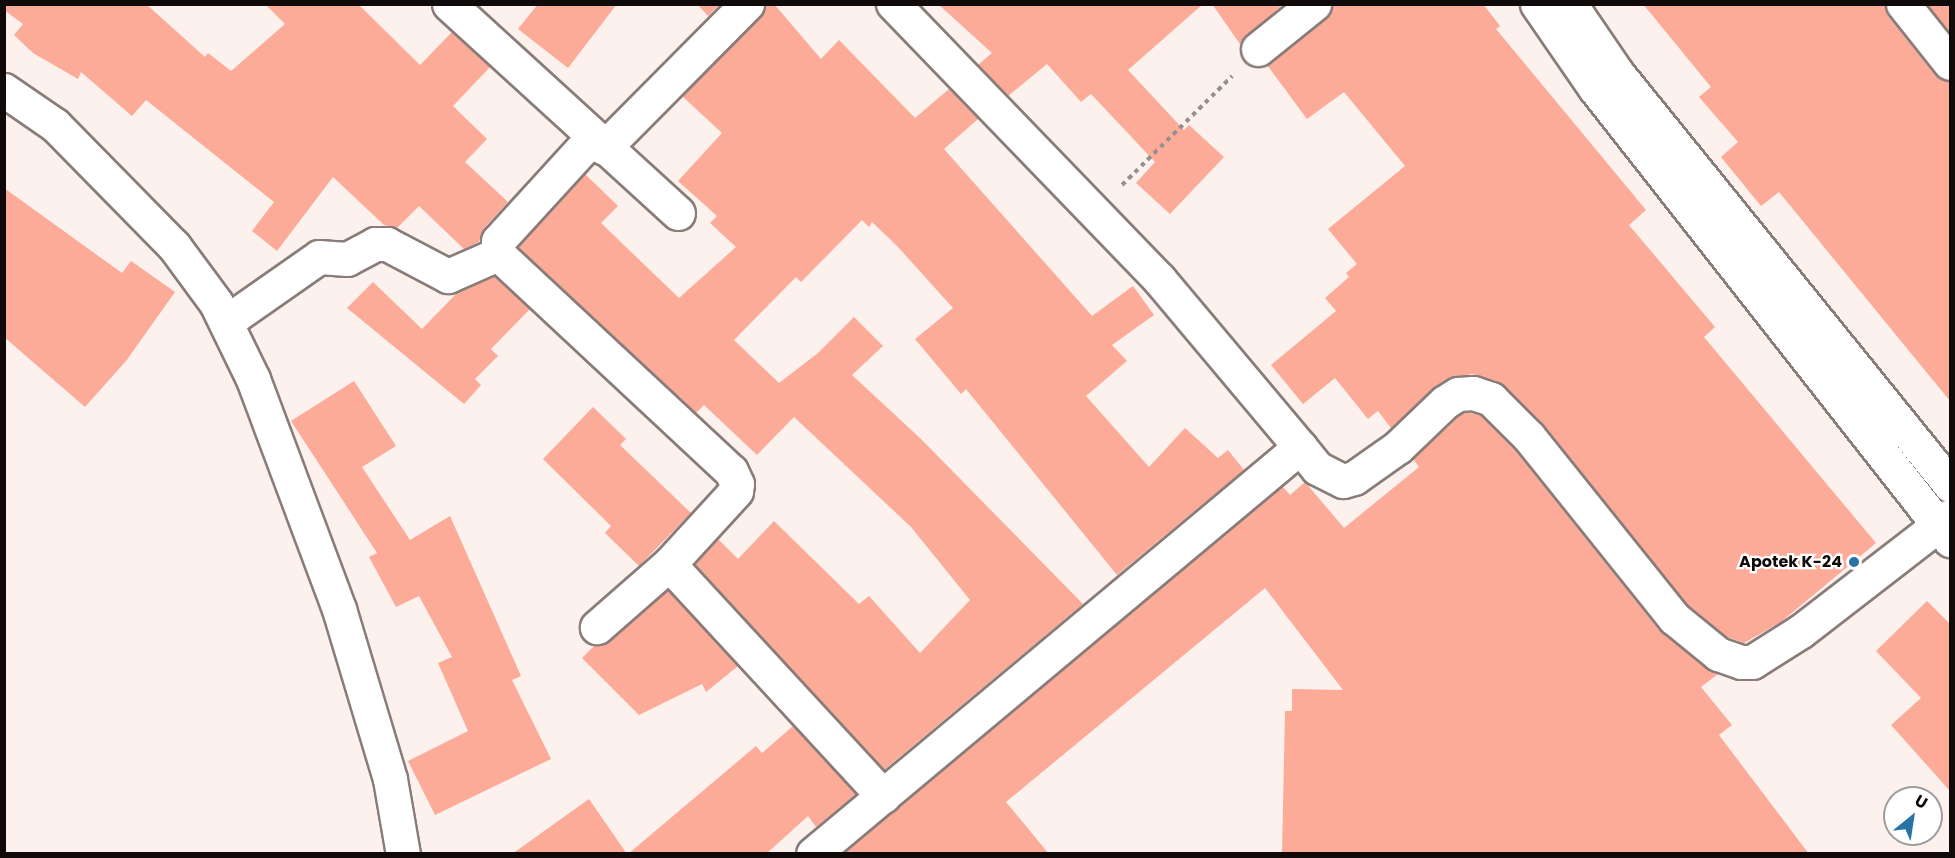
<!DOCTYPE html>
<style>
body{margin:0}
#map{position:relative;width:1955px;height:858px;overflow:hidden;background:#fdf1ee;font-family:Poppins,sans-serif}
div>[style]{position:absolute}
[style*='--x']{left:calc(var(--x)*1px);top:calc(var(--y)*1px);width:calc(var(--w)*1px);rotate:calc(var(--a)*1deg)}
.building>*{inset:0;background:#fbab98}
.path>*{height:4px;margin-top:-2px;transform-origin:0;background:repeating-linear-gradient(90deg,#99908e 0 4.5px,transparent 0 9px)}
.roads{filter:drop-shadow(2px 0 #897c79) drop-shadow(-2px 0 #897c79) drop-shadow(0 2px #897c79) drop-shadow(0 -2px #897c79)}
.minor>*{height:33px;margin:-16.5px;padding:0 16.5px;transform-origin:16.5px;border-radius:16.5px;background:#fff}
.major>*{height:33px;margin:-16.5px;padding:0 16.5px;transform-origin:16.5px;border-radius:16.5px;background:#fff}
.dots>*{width:16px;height:16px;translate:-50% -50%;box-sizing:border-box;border:3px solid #fff;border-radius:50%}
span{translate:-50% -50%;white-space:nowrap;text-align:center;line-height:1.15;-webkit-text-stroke:4.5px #fff;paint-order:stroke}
.poi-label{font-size:16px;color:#100b0a;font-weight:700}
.right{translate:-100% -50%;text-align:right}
.frame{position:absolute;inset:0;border:6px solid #100b0a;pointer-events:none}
.north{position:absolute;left:1883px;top:786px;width:60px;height:60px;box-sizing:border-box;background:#fff;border:2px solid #9f9d9d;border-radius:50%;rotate:30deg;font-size:16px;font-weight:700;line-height:24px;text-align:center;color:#100b0a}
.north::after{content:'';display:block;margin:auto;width:21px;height:27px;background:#2972a6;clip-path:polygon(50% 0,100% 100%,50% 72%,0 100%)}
</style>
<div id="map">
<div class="building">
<div style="clip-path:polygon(4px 4px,146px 4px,205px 57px,208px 53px,231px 71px,285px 24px,265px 4px,358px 4px,420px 65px,452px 32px,490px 67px,453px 106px,487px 139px,465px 162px,508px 202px,484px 228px,479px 242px,464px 249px,419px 206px,397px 228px,384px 225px,333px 177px,277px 251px,252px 231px,274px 202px,146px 100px,132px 116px,81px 72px,78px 79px,33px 53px,14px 35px,23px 24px,4px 10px)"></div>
<div style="clip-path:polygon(538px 4px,617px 4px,568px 68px,518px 29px)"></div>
<div style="clip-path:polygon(697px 4px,720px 4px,708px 16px)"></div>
<div style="clip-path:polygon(765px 4px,774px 4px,821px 59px,839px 40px,915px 118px,949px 89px,978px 119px,944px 149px,1092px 316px,1133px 286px,1154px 315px,1112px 345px,1127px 361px,1086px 396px,1149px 467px,1185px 428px,1218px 458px,1228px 450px,1244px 470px,1117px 575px,966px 389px,961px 394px,915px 339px,953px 308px,898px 247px,872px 222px,869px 227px,862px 220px,801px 282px,796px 277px,734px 340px,779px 383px,818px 353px,854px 317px,883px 346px,852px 375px,921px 439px,1083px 604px,884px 770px,694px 564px,718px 539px,738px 559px,774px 521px,859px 604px,869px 596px,920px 653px,970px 600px,911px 527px,794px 417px,757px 455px,704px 405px,696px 413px,518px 247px,585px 174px,618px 206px,601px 223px,679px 298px,736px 247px,710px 223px,717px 216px,678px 181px,722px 133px,682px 96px,760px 17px)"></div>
<div style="clip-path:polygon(938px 4px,1203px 4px,1128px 70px,1184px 130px,1189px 125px,1224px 157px,1170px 214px,1136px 183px,1155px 162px,1091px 94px,1081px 102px,1047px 64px,1008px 96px,978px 65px,992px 53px)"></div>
<div style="clip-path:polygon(1212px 4px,1283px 4px,1240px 44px)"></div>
<div style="clip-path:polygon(1332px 4px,1483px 4px,1500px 26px,1496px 29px,1646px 210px,1629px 225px,1715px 327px,1704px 337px,1876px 543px,1781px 622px,1744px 643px,1727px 637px,1687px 605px,1544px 425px,1497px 381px,1472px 374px,1449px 378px,1391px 428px,1378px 411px,1368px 419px,1335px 378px,1303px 404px,1271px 365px,1336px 311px,1325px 298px,1349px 277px,1346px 273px,1357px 264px,1328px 229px,1405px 166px,1344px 92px,1307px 119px,1267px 65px,1326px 19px)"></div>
<div style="clip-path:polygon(1643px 4px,1885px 4px,1888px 16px,1935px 75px,1950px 81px,1950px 401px,1779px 192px,1761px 206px,1721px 157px,1738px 142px,1699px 97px,1711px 87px)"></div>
<div style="clip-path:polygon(1927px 4px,1950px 4px,1950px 34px)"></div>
<div style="clip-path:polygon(4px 188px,122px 273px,131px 261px,175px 292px,126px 361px,85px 407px,4px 337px)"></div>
<div style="clip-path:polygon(494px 276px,530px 309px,491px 349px,498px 356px,475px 379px,481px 385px,464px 404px,347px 308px,373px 282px,422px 329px,457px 293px)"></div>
<div style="clip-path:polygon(354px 381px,396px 446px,362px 467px,410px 540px,450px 516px,521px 676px,512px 680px,551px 759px,435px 815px,408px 761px,468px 731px,438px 663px,452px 657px,419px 596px,396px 607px,369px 557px,377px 553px,291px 421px)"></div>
<div style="clip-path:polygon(593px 407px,626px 439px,620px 445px,691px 513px,639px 566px,605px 533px,611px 526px,543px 459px)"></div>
<div style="clip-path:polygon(1464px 412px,1481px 415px,1515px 450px,1659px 630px,1718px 674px,1701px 687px,1732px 725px,1719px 735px,1809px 854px,1282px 854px,1285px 711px,1292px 711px,1292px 689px,1343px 690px,1265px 588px,1006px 802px,1049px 854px,843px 854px,1282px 486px,1290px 495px,1305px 482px,1344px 528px,1419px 467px,1413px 459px)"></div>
<div style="clip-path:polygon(668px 590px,738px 666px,706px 692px,702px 684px,639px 715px,582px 658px,595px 645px,609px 641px)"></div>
<div style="clip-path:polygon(1927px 601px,1950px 624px,1950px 791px,1891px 725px,1921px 698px,1876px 651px)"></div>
<div style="clip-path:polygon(793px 726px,856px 794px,816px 827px,808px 816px,766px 854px,628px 854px,756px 746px,762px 753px)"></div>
<div style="clip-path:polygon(589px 799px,627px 854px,512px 854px)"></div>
</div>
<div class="path">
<div style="--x:1122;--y:185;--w:155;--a:-44.7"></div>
</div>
<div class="roads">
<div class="minor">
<div style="--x:449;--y:4;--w:310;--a:42.4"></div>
<div style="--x:1903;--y:4;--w:75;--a:51.5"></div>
<div style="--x:1258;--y:49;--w:72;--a:-38.8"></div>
<div style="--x:4;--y:90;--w:62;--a:34.5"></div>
<div style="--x:55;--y:125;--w:170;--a:45.5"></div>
<div style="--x:174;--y:246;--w:71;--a:53.6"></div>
<div style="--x:216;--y:303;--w:85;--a:64"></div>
<div style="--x:253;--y:379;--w:246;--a:69.5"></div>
<div style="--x:339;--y:609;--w:177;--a:73.3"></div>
<div style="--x:390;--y:779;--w:76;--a:80.2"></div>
<div style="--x:592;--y:138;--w:139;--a:132.4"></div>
<div style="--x:498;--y:241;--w:13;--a:90"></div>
<div style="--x:498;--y:254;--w:318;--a:43"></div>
<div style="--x:731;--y:471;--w:14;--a:65"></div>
<div style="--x:737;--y:484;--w:7;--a:98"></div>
<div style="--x:736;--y:491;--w:99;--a:132.5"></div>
<div style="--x:669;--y:564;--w:96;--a:138.8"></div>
<div style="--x:604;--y:148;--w:203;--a:-45.2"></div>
<div style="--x:226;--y:322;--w:113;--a:-35"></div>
<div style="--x:319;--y:257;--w:28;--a:4"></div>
<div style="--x:347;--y:259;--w:32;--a:-28"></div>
<div style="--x:375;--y:244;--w:12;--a:0"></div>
<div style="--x:387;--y:244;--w:69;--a:27.7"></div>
<div style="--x:448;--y:276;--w:55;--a:-23.7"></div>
<div style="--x:1300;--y:447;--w:27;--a:51"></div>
<div style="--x:1317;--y:468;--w:29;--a:27"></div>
<div style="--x:1343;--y:481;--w:11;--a:-15"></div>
<div style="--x:1354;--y:478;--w:54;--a:-35.2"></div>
<div style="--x:1398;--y:447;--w:65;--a:-43.8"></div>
<div style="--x:1445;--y:402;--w:15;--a:-32"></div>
<div style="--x:1458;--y:394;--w:15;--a:-4"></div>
<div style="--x:1473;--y:393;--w:19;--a:18"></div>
<div style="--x:1491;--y:399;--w:54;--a:45"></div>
<div style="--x:1529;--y:437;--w:232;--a:51.3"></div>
<div style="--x:1674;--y:618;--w:57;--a:39.3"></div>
<div style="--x:1718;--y:654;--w:24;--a:19"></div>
<div style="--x:1741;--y:662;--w:11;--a:0"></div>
<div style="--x:1752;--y:662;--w:58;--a:-32.3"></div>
<div style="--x:1801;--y:631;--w:188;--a:-37.7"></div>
<div style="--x:669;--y:564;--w:316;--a:47.3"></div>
<div style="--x:813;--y:854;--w:635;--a:-39.89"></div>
<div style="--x:1300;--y:447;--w:219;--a:-130"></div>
<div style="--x:1159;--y:279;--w:383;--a:-134"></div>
</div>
<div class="major">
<div style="--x:1537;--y:4;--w:102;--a:55.4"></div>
<div style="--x:1595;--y:88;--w:575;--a:51.85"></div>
<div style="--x:1570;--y:4;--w:83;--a:55.7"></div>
<div style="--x:1617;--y:73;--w:530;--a:51.05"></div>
</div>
</div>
<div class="dots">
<div style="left:1854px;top:562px;background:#2972a6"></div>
</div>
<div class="poi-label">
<span class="right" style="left:1842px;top:562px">Apotek K-24</span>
</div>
<div class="frame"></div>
<div class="north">U</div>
</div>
